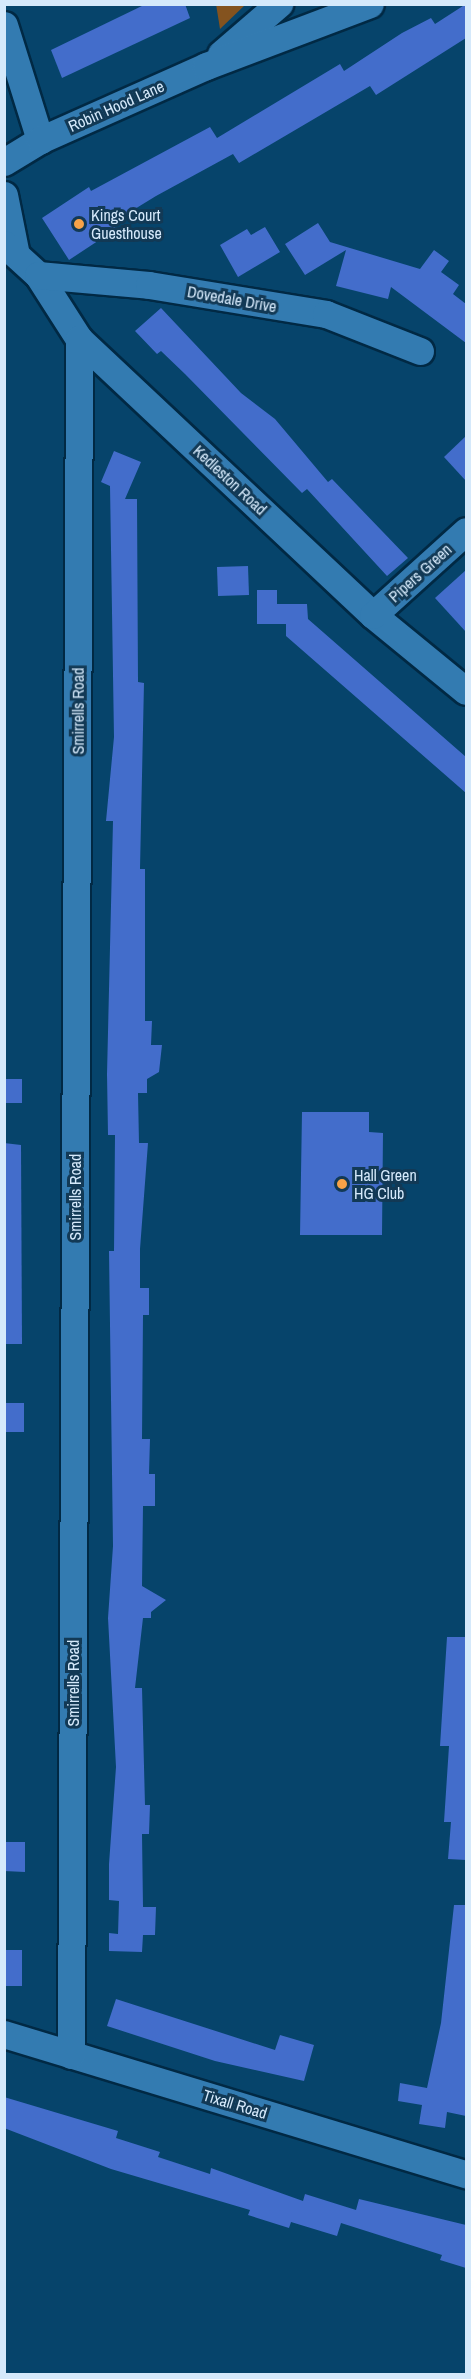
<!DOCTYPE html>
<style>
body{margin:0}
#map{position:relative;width:471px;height:2379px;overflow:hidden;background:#06446b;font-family:"Archivo Narrow",sans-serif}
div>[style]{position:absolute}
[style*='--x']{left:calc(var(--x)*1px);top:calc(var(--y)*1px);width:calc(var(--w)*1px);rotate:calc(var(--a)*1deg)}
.green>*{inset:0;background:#84531f}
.building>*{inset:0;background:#436dcb}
.roads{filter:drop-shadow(2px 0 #012944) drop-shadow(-2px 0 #012944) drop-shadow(0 2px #012944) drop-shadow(0 -2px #012944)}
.minor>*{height:27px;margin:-13.5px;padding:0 13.5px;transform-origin:13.5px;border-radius:13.5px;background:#337bb1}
.dots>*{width:16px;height:16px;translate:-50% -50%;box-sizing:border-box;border:3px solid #123955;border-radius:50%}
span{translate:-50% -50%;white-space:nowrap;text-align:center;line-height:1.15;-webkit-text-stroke:6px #123955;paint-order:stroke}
.street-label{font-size:16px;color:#d5e9fb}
.poi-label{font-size:16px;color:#d5e9fb}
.left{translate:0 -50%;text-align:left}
.frame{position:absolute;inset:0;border:6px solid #d5e9fb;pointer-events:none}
</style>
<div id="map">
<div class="green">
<div style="clip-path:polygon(216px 4px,245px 4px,245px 5px,220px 29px)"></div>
</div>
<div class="building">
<div style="clip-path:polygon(146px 4px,185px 4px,190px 18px,62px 78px,51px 50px)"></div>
<div style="clip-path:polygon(466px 4px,466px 38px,376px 95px,370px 86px,239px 163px,233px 154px,156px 196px,112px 223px,116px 229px,69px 260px,42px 218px,89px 187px,91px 191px,210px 127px,217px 138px,340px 64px,344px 71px,402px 33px,431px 18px,435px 24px)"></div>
<div style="clip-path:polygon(318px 223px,330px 242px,420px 269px,434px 250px,449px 261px,441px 272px,459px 285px,453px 294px,466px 304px,466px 343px,391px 287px,388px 299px,336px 286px,346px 250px,305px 275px,285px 244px)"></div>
<div style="clip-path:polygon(265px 227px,280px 252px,238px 277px,220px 245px,247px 229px,251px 235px)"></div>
<div style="clip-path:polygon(161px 308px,241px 393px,275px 419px,328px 482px,332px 479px,408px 558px,387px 576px,307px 489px,302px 493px,185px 374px,161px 351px,157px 354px,135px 331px)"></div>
<div style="clip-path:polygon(466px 436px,466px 481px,444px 457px)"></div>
<div style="clip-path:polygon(114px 451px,141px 462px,125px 499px,137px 499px,138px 682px,144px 683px,140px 869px,145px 869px,145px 1021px,152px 1021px,151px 1045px,162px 1045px,159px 1072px,147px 1079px,147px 1093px,138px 1093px,139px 1143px,148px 1143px,140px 1249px,140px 1288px,149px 1288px,149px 1315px,143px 1315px,142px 1439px,150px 1439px,149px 1474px,155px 1474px,155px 1506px,143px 1506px,142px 1586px,166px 1600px,151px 1612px,151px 1618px,143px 1618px,135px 1688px,142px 1688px,145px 1805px,150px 1805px,149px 1834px,142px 1834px,143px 1907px,156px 1907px,155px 1935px,143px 1935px,142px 1952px,109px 1951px,109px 1933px,118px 1934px,119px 1901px,109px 1900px,109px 1864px,116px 1767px,108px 1618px,113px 1546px,109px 1251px,114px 1251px,115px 1135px,108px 1135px,107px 1074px,113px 821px,106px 821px,114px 737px,110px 486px,101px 482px)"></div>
<div style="clip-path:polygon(248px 566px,249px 595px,218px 596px,217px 567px)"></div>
<div style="clip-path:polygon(466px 570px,466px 632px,435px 598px)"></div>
<div style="clip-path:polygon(257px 590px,277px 590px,277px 604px,307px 604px,308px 619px,466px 757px,466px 793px,286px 636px,286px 624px,257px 624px)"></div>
<div style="clip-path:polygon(4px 1079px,22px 1079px,22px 1103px,4px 1103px)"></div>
<div style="clip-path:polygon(302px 1112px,369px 1112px,369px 1132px,383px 1133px,382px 1235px,300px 1235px)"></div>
<div style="clip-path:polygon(4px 1143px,21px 1145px,22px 1344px,4px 1344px)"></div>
<div style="clip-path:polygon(4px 1403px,24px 1403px,24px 1432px,4px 1432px)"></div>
<div style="clip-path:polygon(447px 1637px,466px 1637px,466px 1860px,448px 1859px,451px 1822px,444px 1822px,449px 1746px,440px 1746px)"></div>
<div style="clip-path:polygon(4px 1842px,25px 1842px,25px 1872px,4px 1871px)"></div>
<div style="clip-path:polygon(454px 1905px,466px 1905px,466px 2116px,447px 2112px,445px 2128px,419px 2124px,422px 2105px,398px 2101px,400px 2083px,427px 2088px,441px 2023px)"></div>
<div style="clip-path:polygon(4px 1950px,22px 1950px,22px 1986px,4px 1986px)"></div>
<div style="clip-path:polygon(116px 1999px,275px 2050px,280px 2035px,314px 2045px,304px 2081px,215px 2061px,107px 2026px)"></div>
<div style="clip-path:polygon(4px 2097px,118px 2131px,116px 2138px,160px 2152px,158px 2157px,210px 2174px,211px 2168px,303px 2201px,305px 2194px,356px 2210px,359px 2199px,466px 2225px,466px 2268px,440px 2260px,442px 2255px,341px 2223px,337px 2236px,291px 2222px,289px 2228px,248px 2215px,250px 2210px,111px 2169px,4px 2128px)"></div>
</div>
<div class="roads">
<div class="minor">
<div style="--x:4;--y:25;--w:121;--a:72.6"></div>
<div style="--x:221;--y:54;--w:77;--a:-40.8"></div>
<div style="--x:4;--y:162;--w:42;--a:-31.4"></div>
<div style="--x:40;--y:140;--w:182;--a:-24"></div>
<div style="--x:206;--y:66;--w:175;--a:-20.7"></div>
<div style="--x:4;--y:195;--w:56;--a:78.7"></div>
<div style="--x:4;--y:244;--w:46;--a:42.4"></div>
<div style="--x:38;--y:275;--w:76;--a:57.4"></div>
<div style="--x:79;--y:339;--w:403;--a:43.2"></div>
<div style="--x:373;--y:615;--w:120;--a:39.3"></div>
<div style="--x:38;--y:275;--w:111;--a:5.1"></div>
<div style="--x:149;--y:285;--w:179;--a:9.3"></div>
<div style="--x:326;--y:314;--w:101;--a:21.5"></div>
<div style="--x:373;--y:615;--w:125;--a:-42.1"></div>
<div style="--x:4;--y:2034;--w:483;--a:16.9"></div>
<div style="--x:71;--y:2055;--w:1716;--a:-89.73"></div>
</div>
</div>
<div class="dots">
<div style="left:79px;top:224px;background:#f7a248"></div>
<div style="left:342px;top:1184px;background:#f7a248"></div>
</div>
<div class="street-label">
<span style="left:116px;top:106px;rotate:-24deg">Robin Hood Lane</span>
<span style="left:232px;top:299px;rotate:10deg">Dovedale Drive</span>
<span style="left:230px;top:480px;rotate:43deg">Kedleston Road</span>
<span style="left:420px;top:573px;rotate:-42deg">Pipers Green</span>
<span style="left:78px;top:711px;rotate:-90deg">Smirrells Road</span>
<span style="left:75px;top:1197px;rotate:-90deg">Smirrells Road</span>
<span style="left:73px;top:1683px;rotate:-90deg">Smirrells Road</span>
<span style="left:235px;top:2104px;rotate:17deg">Tixall Road</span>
</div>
<div class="poi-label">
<span class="left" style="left:91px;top:224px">Kings Court<br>Guesthouse</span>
<span class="left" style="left:354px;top:1184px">Hall Green<br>HG Club</span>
</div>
<div class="frame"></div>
</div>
